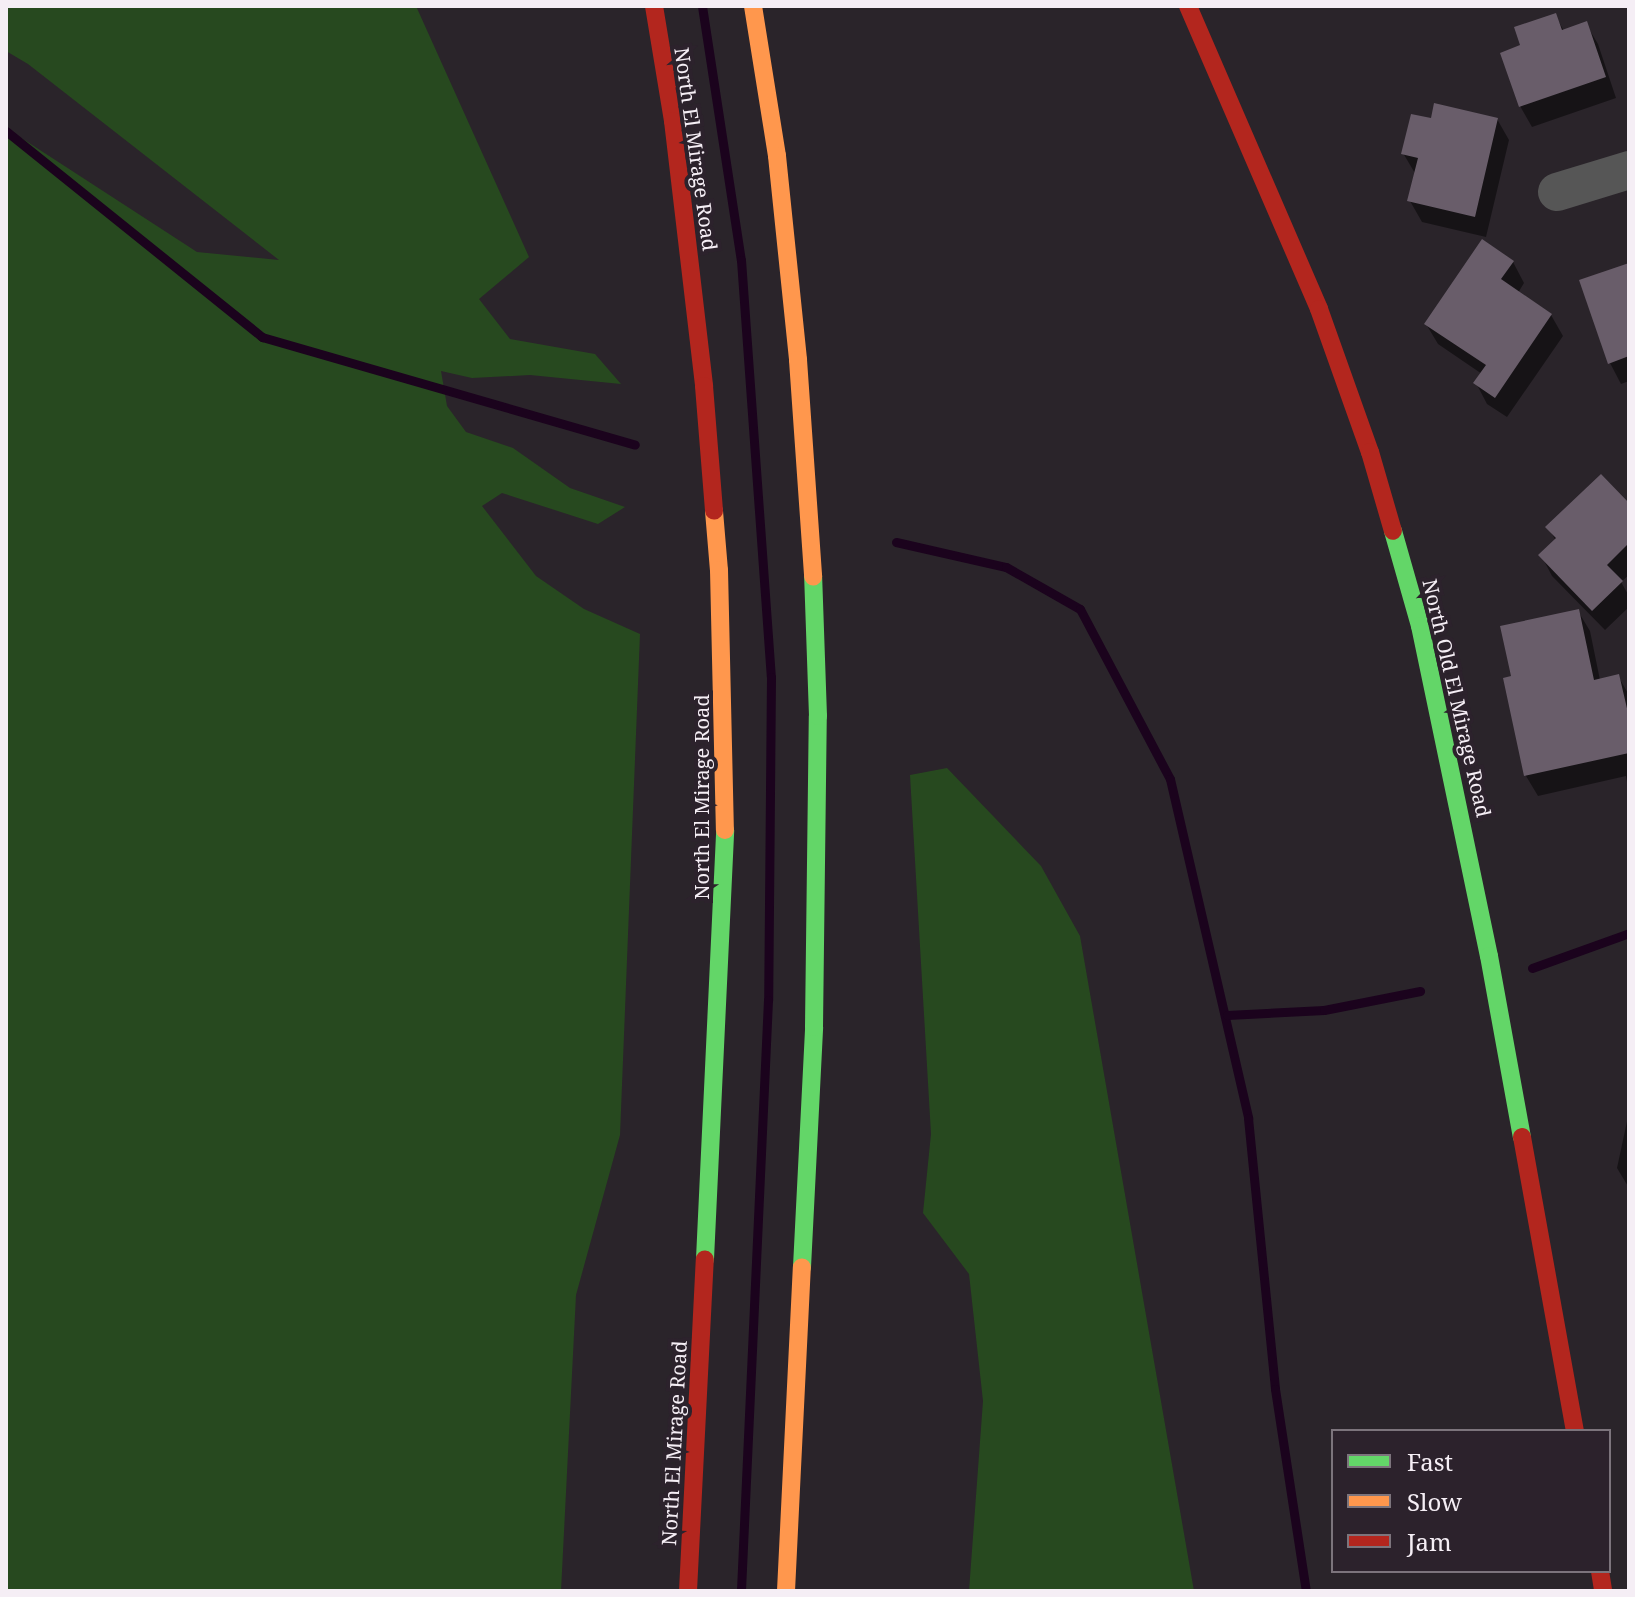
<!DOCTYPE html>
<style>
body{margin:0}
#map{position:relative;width:1635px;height:1597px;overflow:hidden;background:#2a242a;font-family:"Noto Serif",serif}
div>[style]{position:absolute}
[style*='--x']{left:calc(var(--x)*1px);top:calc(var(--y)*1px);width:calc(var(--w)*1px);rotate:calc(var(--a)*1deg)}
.green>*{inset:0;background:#27491f}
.shadow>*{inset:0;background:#0007}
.stream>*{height:9px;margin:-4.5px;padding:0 4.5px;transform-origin:4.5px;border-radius:4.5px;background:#1b031d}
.building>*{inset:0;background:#695d6a}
.street>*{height:38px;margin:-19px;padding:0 19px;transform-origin:19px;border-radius:19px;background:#565656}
.fast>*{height:18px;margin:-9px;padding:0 9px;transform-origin:9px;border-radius:9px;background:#63d668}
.slow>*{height:18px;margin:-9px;padding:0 9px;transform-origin:9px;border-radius:9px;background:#ff974d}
.jam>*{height:18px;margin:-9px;padding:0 9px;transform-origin:9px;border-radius:9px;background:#b3261e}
span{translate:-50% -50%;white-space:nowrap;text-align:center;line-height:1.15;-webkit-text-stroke:8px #2c222c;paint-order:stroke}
.street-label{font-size:20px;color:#f5eef5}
.frame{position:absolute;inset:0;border:8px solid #f5eef5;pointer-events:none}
.legend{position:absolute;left:1331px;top:1429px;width:280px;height:144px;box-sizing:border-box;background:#2c222c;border:2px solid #7c747c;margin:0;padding:10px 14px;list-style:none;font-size:24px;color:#f5eef5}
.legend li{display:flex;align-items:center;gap:16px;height:40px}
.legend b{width:40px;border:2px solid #7c747c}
</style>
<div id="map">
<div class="green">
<div style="clip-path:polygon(6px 6px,416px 6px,529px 257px,479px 299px,510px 339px,595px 354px,621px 384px,530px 375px,472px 378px,441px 371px,447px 406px,466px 432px,513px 448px,570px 488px,625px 507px,598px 524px,502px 493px,482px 506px,536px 576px,584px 609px,640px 634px,620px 1135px,576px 1295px,561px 1591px,6px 1591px,6px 128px,197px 252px,279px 260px,28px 64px,6px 51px)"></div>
<div style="clip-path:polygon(947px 768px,1041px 866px,1080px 936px,1194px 1591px,969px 1591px,983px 1401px,969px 1274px,923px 1213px,931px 1134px,910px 775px)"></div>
</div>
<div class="shadow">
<div style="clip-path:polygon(1555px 15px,1564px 31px,1586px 24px,1598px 44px,1616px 98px,1532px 127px,1520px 106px)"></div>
<div style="clip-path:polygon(1497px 119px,1509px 140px,1486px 237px,1422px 222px,1410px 201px,1416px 175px,1403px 153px,1432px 121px)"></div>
<div style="clip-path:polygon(1513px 262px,1524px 283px,1518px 293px,1551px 315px,1563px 336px,1507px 417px,1487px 404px,1476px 383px,1482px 374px,1438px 344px,1426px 324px)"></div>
<div style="clip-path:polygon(1629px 265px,1629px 381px,1621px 384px,1610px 363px)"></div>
<div style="clip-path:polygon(1629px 506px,1629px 575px,1621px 582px,1629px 596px,1629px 607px,1605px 630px,1552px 576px,1541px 555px,1556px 541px,1548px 527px)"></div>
<div style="clip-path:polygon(1578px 611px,1590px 631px,1600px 680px,1618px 676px,1629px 695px,1629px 794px,1626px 776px,1538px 796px,1526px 776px,1505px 680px,1514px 678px)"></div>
<div style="clip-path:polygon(1629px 1112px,1629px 1188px,1617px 1168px)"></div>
</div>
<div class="stream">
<div style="--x:702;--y:6;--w:257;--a:81.3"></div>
<div style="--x:741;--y:260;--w:418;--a:85.9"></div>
<div style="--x:771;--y:677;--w:323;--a:90.5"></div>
<div style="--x:768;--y:1000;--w:592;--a:92.62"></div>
<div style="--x:6;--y:131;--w:329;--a:38.8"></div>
<div style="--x:262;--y:337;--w:388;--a:16.1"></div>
<div style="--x:896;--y:542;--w:113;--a:12.8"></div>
<div style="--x:1006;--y:567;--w:85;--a:29.6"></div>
<div style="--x:1080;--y:609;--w:192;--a:62.1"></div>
<div style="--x:1170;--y:779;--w:348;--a:77"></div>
<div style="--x:1248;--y:1118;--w:272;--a:84.3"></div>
<div style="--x:1275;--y:1389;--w:204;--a:81.3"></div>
<div style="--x:1532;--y:968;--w:103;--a:-19.8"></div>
<div style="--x:1227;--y:1015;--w:97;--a:-3"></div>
<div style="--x:1324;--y:1010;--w:98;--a:-11.2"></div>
</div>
<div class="building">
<div style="clip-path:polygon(1556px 13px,1562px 30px,1587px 21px,1606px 77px,1519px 107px,1500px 53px,1520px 45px,1514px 27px)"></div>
<div style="clip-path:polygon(1434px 103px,1498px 118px,1475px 217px,1407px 201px,1418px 158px,1401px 154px,1411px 114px,1431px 118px)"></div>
<div style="clip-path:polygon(1482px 239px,1514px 261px,1501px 279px,1552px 314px,1495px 398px,1473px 383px,1486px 365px,1424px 324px)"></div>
<div style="clip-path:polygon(1629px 263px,1629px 356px,1608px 364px,1579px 280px)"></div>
<div style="clip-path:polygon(1601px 474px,1629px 503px,1629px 543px,1607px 565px,1623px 581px,1592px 611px,1538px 555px,1556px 538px,1545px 527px)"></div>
<div style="clip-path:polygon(1579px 609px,1594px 680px,1619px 674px,1629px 717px,1629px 753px,1524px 776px,1503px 678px,1511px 676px,1500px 626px)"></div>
</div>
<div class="street">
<div style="--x:1557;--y:192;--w:75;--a:-17"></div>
</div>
<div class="fast">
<div style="--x:1393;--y:531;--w:99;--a:74.1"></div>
<div style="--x:1420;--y:626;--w:337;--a:78.2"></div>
<div style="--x:1489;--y:956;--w:184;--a:79.7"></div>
<div style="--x:705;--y:1259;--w:429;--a:-87.3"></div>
<div style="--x:802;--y:1267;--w:240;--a:-87.1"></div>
<div style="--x:814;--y:1027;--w:311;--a:-89.3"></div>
<div style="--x:818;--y:716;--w:140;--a:-92"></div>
</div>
<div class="slow">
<div style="--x:753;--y:6;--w:152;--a:80.9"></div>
<div style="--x:777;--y:156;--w:205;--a:84.1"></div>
<div style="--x:798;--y:360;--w:217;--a:86"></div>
<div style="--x:714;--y:511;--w:59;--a:85.2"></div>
<div style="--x:719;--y:570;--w:260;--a:88.7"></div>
<div style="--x:786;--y:1591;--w:324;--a:-87.2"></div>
</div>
<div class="jam">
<div style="--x:654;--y:6;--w:117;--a:80.6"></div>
<div style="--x:673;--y:121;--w:267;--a:83.3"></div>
<div style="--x:704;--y:386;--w:125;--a:85.4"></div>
<div style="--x:1188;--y:6;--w:330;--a:66.6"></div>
<div style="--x:1319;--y:309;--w:152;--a:70.4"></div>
<div style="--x:1370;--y:452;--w:82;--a:73.8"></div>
<div style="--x:1522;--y:1137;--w:299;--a:79.8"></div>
<div style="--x:1600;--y:1571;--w:20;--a:81"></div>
<div style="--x:688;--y:1591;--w:332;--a:-87.1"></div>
</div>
<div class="street-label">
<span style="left:696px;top:149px;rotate:82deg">North El Mirage Road</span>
<span style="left:1457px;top:698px;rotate:77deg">North Old El Mirage Road</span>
<span style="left:701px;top:797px;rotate:-90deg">North El Mirage Road</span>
<span style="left:674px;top:1443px;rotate:-87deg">North El Mirage Road</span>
</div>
<div class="frame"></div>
<ul class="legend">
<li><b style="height:10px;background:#63d668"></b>Fast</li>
<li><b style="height:10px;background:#ff974d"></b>Slow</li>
<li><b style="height:10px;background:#b3261e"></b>Jam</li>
</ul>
</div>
